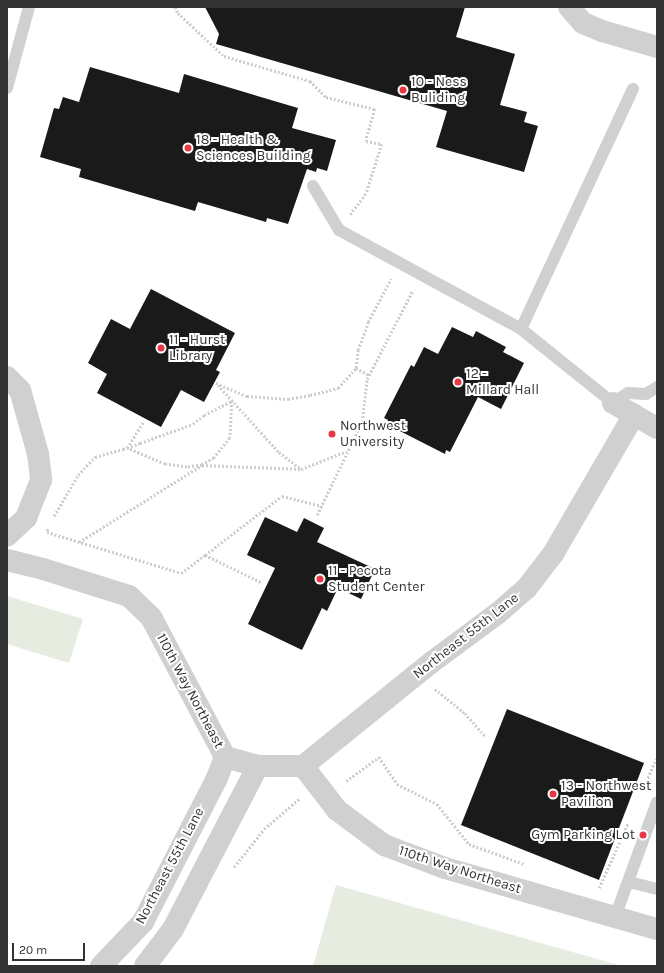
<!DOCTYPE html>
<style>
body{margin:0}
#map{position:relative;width:664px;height:973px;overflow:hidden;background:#fff;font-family:Karla,sans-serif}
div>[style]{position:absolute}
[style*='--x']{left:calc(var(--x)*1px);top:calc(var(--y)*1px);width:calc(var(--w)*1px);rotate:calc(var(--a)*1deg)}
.green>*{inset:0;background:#e6ecdf}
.building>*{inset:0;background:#1a1a1a}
.path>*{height:2.5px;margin-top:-1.25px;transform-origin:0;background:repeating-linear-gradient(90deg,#cdcdcd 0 2px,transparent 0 4px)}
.lane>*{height:12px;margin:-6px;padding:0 6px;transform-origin:6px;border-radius:6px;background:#d0d0d0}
.street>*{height:22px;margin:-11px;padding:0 11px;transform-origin:11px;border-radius:11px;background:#d0d0d0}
.dots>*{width:11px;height:11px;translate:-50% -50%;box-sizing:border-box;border:2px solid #fff;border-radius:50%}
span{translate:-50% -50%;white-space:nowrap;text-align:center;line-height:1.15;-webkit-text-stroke:4px #fff;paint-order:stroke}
.poi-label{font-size:14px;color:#333}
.left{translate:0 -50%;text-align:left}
.right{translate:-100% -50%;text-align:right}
.street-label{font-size:14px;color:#333}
.frame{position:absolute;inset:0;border:8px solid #333;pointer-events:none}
.scale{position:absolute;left:12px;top:943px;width:73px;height:18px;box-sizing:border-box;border:2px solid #333;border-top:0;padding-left:5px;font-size:12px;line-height:14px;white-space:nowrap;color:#333;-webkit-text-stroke:3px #fff;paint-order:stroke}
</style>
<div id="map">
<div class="green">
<div style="clip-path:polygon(7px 596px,83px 619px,69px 663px,7px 644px)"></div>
<div style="clip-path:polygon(336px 885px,622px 966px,313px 966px)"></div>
</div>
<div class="building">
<div style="clip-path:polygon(205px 7px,465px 7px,456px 37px,515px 54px,500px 105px,527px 112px,524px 122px,538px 126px,524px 172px,436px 147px,447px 111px,216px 44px,219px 34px)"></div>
<div style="clip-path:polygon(90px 67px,179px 93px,184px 74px,298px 108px,292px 128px,336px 140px,327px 171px,317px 168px,316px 172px,307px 169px,288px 224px,267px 218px,266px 222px,198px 202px,195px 211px,79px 177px,81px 169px,40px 157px,54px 108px,59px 109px,63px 97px,79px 102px)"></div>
<div style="clip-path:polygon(151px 289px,235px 333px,216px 370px,220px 372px,204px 402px,181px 390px,161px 427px,97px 393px,107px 374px,88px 363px,111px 319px,130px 329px)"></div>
<div style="clip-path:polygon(452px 327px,473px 337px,476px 331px,506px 347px,503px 352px,524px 363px,501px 409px,478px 397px,450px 452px,446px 450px,445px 454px,386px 424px,388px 420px,384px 418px,411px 365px,414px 367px,424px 347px,438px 354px)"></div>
<div style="clip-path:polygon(265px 517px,297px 532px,304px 518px,324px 528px,317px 542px,375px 569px,361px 599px,338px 588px,327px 611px,322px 608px,302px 650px,248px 624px,275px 568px,247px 555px)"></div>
<div style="clip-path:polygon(507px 709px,644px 763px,599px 880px,461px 825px)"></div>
</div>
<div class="path">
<div style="--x:175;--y:7;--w:7;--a:63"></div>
<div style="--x:178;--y:13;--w:63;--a:43.1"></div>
<div style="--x:224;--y:56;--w:90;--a:16.2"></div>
<div style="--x:310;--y:81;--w:23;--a:45"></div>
<div style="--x:326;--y:97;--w:50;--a:13.8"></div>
<div style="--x:375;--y:109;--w:33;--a:106"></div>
<div style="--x:366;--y:141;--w:16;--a:11"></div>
<div style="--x:382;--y:144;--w:52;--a:107.7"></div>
<div style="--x:366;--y:194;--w:26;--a:127"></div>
<div style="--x:356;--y:368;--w:15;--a:28"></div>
<div style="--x:216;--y:383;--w:34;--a:23"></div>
<div style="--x:247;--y:396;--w:41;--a:4.2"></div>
<div style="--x:288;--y:399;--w:22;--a:-10"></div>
<div style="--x:310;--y:395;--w:29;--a:-14"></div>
<div style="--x:338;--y:388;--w:27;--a:-48"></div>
<div style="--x:356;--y:368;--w:18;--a:-84"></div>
<div style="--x:358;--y:350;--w:30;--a:-70"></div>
<div style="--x:368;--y:322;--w:49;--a:-61.9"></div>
<div style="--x:218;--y:385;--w:91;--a:47.7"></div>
<div style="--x:279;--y:452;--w:28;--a:38"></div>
<div style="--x:301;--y:469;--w:49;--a:-21.4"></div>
<div style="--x:317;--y:515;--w:103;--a:-64.2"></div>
<div style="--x:362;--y:422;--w:43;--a:-83.4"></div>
<div style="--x:367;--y:379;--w:100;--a:-62.7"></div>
<div style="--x:54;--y:516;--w:48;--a:-59.7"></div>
<div style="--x:78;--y:475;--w:25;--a:-47"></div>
<div style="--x:95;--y:457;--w:29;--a:-16"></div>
<div style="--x:123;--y:449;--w:4;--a:-14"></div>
<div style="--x:127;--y:448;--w:14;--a:-21"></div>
<div style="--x:140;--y:443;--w:56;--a:-19.7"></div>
<div style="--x:193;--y:424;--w:14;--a:-39"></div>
<div style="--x:204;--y:415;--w:31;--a:-27"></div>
<div style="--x:232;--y:401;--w:37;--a:93"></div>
<div style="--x:230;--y:438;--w:26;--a:129"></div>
<div style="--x:214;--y:458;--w:14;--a:150"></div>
<div style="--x:202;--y:465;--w:15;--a:172"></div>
<div style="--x:187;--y:467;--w:22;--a:-172"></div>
<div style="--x:165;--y:464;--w:41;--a:-157.2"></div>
<div style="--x:127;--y:448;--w:32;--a:-58"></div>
<div style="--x:48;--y:529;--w:3;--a:108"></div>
<div style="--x:47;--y:532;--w:140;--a:17"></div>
<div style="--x:181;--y:573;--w:30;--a:-37"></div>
<div style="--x:205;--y:555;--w:64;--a:25.8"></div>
<div style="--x:79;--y:542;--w:145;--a:-32"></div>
<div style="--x:202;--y:465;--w:99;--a:2.3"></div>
<div style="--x:205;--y:555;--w:97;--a:-37.5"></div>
<div style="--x:282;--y:496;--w:41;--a:14"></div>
<div style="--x:435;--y:689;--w:38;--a:39"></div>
<div style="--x:465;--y:713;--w:32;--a:49"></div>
<div style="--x:346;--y:781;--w:41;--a:-36"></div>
<div style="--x:379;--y:757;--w:32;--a:56"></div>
<div style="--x:397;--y:784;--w:45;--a:26.6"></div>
<div style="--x:437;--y:804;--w:51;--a:51.3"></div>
<div style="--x:469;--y:844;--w:59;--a:20"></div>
<div style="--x:643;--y:789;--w:33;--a:-67"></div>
<div style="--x:234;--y:867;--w:48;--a:-51.7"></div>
<div style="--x:264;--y:829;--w:46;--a:-40.6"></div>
<div style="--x:599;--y:888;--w:71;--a:-66"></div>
</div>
<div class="lane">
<div style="--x:7;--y:88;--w:84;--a:-74.8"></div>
<div style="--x:313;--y:186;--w:51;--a:59.4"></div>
<div style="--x:339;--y:230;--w:207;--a:28.5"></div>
<div style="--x:521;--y:329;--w:118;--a:38.8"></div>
<div style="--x:613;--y:403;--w:18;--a:-34"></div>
<div style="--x:628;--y:393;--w:18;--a:3"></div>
<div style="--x:646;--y:394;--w:13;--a:-32"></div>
<div style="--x:521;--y:329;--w:265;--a:-65"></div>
<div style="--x:629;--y:882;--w:29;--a:14"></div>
<div style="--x:615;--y:917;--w:122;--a:-69.9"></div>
</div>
<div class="street">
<div style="--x:569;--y:7;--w:21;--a:49"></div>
<div style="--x:583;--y:23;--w:21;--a:23"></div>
<div style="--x:602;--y:31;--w:57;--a:16.2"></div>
<div style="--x:7;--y:377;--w:18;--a:45"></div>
<div style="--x:20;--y:390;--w:66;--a:74.3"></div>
<div style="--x:38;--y:454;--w:26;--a:83"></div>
<div style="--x:41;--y:480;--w:41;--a:111.5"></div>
<div style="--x:26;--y:518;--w:26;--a:137"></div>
<div style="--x:613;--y:403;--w:51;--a:29.6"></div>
<div style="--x:7;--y:560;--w:37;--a:14"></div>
<div style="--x:43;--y:569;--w:90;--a:17.4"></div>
<div style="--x:129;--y:596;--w:30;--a:44"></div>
<div style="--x:151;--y:617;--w:158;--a:62.1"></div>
<div style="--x:225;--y:757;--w:34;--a:15"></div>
<div style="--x:258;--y:766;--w:45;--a:0"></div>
<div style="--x:303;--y:766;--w:56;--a:52.3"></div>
<div style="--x:337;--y:810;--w:59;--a:36.7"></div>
<div style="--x:384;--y:845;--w:65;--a:20.7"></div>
<div style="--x:445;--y:868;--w:221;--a:16.1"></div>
<div style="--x:303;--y:766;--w:166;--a:-38.9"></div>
<div style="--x:432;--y:662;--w:82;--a:-36.6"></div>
<div style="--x:498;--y:613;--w:37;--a:-41"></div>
<div style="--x:526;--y:589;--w:44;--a:-52.4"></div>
<div style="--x:553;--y:554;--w:161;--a:-59.8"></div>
<div style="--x:101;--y:966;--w:61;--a:-46.3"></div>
<div style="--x:143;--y:922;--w:162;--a:-62.8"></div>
<div style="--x:217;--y:778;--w:22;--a:-69"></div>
<div style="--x:145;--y:966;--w:46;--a:-52.9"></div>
<div style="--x:173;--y:929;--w:184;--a:-62.5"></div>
</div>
<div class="dots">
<div style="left:403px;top:90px;background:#e63946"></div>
<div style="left:188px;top:148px;background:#e63946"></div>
<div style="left:161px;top:348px;background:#e63946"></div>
<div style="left:458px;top:382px;background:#e63946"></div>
<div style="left:332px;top:434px;background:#e63946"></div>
<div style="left:320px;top:579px;background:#e63946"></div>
<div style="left:553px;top:794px;background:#e63946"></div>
<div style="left:643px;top:835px;background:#e63946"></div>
</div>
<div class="poi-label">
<span class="left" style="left:411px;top:90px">10 - Ness<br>Buliding</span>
<span class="left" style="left:196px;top:148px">18 - Health &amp;<br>Sciences Building</span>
<span class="left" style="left:169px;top:348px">11 - Hurst<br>Library</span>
<span class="left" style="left:466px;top:382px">12 -<br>Millard Hall</span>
<span class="left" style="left:340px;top:434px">Northwest<br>University</span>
<span class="left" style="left:328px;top:579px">11 - Pecota<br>Student Center</span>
<span class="left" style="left:561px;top:794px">13 - Northwest<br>Pavilion</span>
<span class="right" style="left:635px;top:835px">Gym Parking Lot</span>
</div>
<div class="street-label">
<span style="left:466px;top:636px;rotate:-38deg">Northeast 55th Lane</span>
<span style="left:190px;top:691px;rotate:62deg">110th Way Northeast</span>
<span style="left:170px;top:866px;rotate:-62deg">Northeast 55th Lane</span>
<span style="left:460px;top:870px;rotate:18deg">110th Way Northeast</span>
</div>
<div class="frame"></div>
<div class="scale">20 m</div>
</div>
